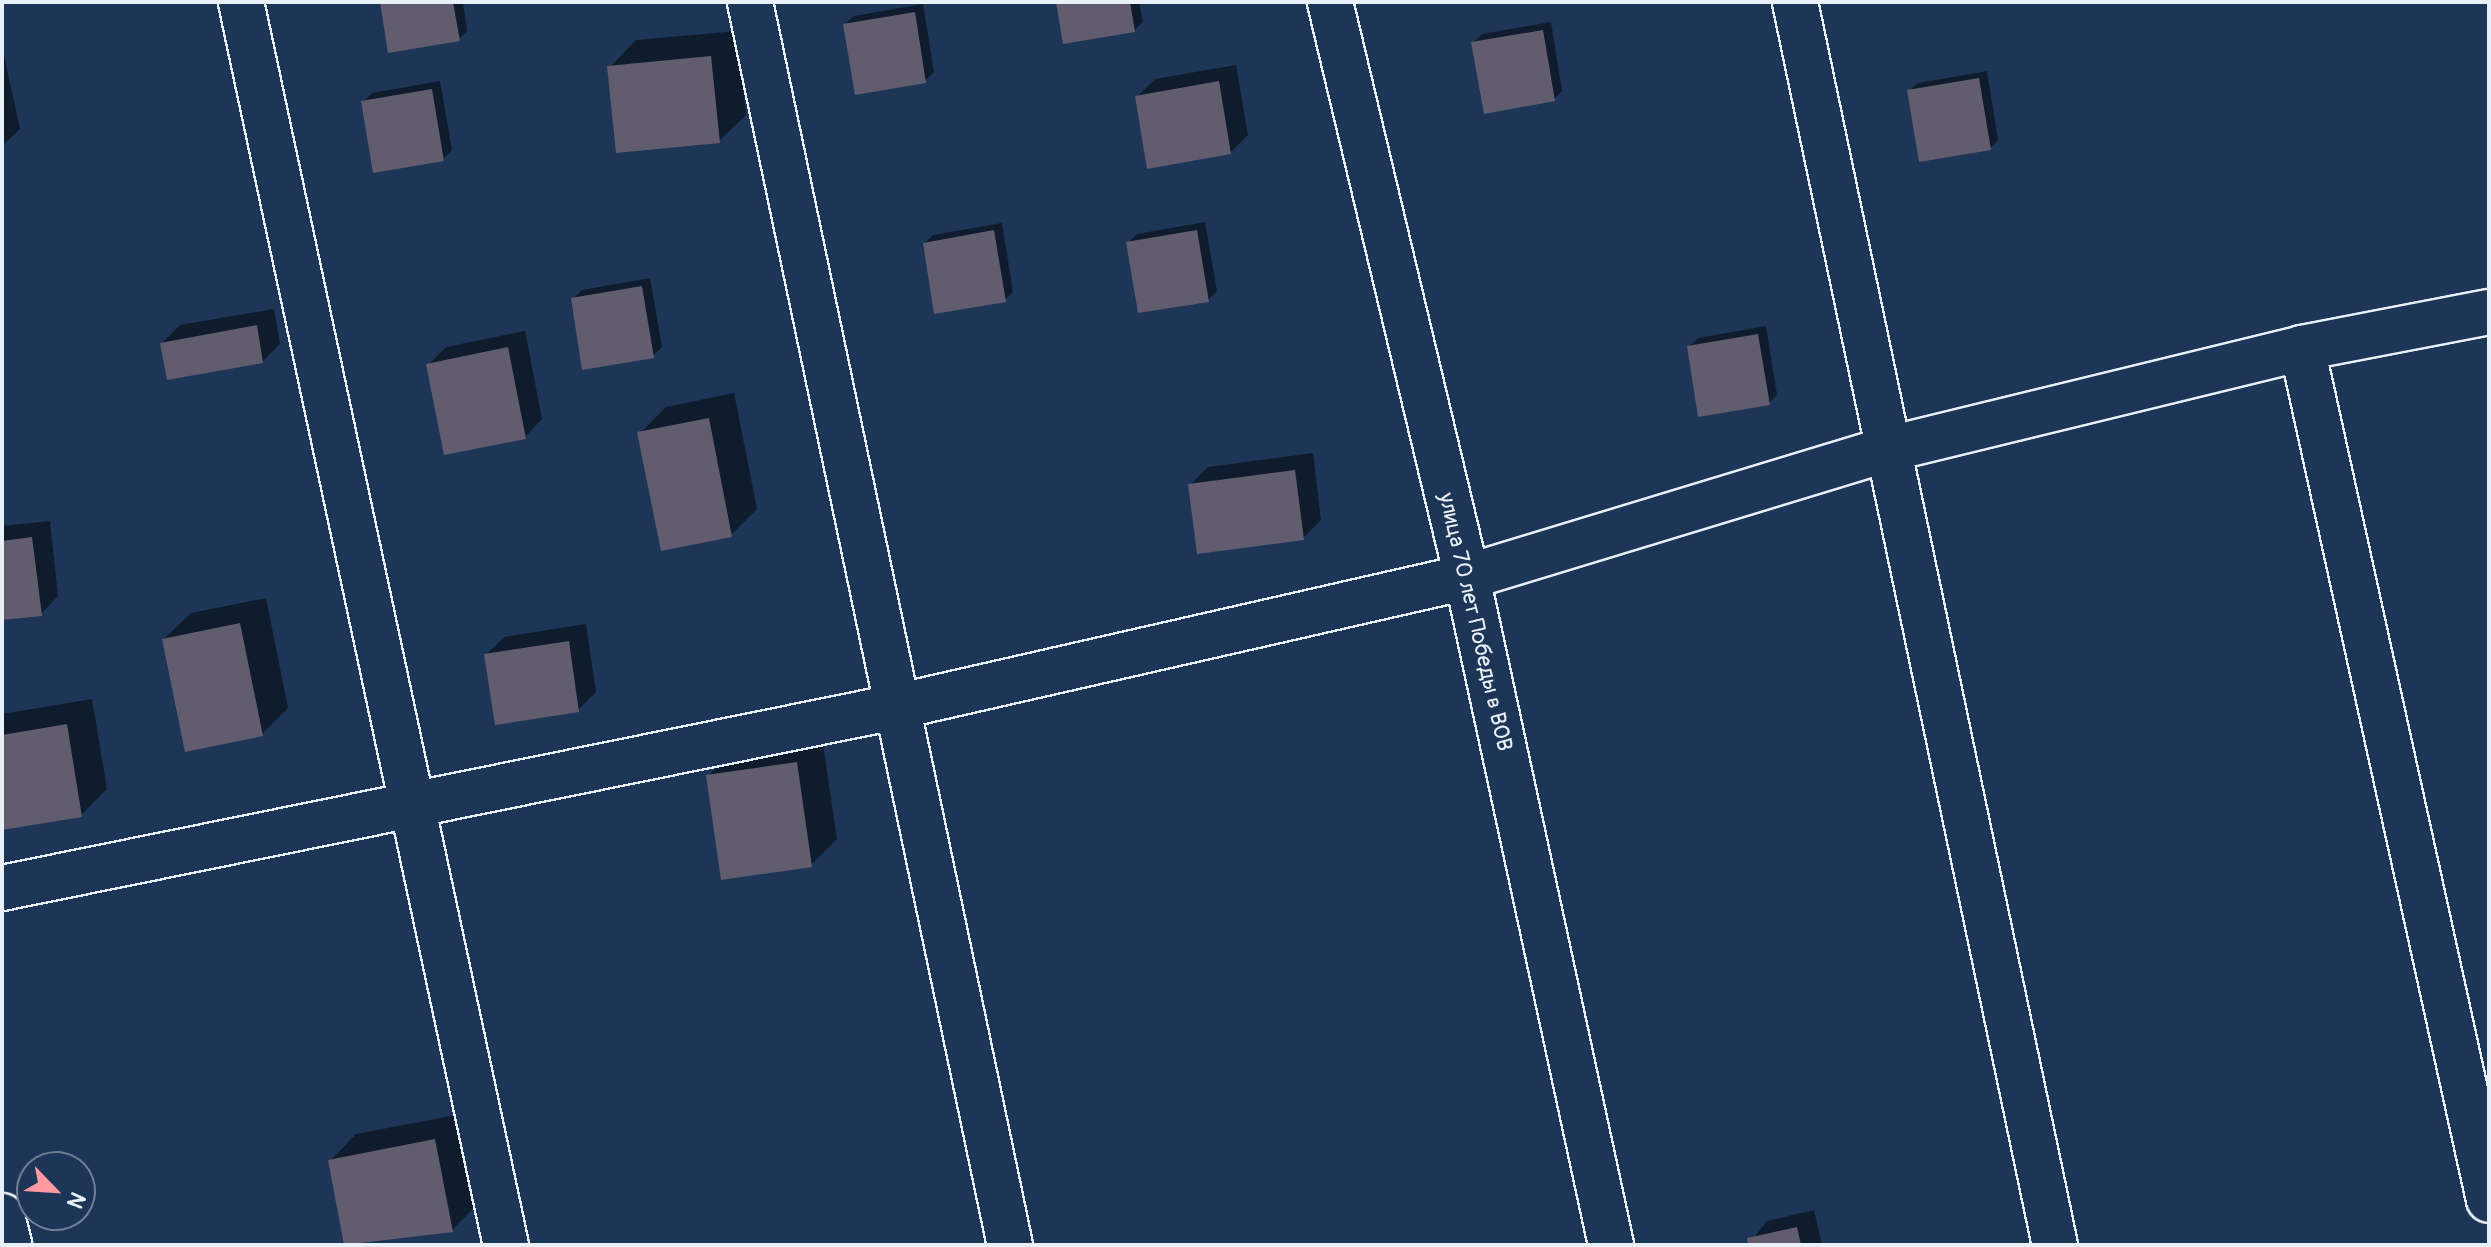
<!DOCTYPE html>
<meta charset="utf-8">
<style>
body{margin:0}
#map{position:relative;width:2491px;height:1247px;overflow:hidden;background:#1d3557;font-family:Pangolin,sans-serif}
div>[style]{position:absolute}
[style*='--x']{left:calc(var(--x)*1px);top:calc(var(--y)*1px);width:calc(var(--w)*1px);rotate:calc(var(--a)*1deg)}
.shadow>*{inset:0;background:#0007}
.building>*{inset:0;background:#615d6e}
.roads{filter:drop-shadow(2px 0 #e8f1f8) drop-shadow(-2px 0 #e8f1f8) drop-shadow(0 2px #e8f1f8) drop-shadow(0 -2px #e8f1f8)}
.minor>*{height:44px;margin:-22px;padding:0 22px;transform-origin:22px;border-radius:22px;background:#1d3557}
span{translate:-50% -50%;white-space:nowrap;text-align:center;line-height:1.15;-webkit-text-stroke:7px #1d3557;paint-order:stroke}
.street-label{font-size:22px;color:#e8f1f8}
.frame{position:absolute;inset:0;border:4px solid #e8f1f8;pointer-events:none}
.north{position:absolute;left:16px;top:1151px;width:80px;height:80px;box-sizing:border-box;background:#1d3557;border:2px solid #6e8097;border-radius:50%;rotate:115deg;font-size:22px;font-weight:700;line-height:32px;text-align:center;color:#e8f1f8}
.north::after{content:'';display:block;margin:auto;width:28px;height:36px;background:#ff9aa2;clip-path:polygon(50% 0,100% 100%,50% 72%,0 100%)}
</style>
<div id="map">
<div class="shadow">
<div style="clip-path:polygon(382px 2px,463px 2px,467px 31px,459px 39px)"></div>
<div style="clip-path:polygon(1058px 2px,1139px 2px,1143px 22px,1134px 30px)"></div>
<div style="clip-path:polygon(923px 4px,934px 72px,925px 81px,845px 24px,854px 16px)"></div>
<div style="clip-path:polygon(1551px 22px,1562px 91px,1554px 99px,1474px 42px,1482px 34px)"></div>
<div style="clip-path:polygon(737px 31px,746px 115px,719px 141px,610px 67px,636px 40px)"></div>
<div style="clip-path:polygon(2px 46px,20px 129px,2px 146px)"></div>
<div style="clip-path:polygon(1236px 65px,1248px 135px,1231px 152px,1137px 97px,1155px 79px)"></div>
<div style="clip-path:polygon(1987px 71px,1998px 140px,1990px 148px,1909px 91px,1918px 83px)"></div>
<div style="clip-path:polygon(440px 81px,452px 150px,443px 159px,363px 102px,372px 93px)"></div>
<div style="clip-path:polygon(1205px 222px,1217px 291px,1208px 300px,1128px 243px,1137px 234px)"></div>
<div style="clip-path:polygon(1002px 223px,1013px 292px,1005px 300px,925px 243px,933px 235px)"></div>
<div style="clip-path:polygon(650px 278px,662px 347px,653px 356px,573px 299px,582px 290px)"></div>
<div style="clip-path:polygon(274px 309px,280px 344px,262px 362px,162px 343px,180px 325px)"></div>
<div style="clip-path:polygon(1766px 326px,1777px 395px,1769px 403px,1689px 347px,1698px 338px)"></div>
<div style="clip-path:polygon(525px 331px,542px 419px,525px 437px,428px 365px,446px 347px)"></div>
<div style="clip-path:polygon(734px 393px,757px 509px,731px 535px,640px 433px,666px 407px)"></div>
<div style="clip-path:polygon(1313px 453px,1321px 520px,1303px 538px,1190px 485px,1208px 467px)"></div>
<div style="clip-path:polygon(50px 521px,58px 596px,41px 614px,2px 618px,2px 526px)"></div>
<div style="clip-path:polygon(266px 598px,288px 708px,262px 734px,164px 639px,191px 613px)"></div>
<div style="clip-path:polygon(586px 624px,596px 692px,578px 710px,487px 654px,504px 637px)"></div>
<div style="clip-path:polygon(92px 699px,107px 789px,81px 815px,2px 828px,2px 714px)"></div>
<div style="clip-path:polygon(822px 737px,837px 839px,811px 865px,708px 776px,734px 750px)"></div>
<div style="clip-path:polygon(461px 1114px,478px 1204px,452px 1230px,346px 1245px,330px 1161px,356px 1134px)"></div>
<div style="clip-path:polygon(1814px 1210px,1822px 1245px,1748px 1245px,1767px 1221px)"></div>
</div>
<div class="building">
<div style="clip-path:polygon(380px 2px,453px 2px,460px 41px,388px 53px)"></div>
<div style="clip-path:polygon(1056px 2px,1130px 2px,1135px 32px,1063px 44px)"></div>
<div style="clip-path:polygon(915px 12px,926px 83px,855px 95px,843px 24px)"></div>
<div style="clip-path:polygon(1543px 30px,1555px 101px,1484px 114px,1471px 42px)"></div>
<div style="clip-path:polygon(711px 56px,720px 143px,616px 153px,607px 66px)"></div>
<div style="clip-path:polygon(1979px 78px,1991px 150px,1919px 162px,1907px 90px)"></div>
<div style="clip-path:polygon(1219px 81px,1231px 154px,1147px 169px,1135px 96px)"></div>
<div style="clip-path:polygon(432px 89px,444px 161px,373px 173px,361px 101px)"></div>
<div style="clip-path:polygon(994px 230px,1006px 302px,934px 314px,923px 243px)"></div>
<div style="clip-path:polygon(1197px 230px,1209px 302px,1138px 313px,1126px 242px)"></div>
<div style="clip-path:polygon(642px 286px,654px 358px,582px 370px,571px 298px)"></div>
<div style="clip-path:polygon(257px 325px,263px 363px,167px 380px,160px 343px)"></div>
<div style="clip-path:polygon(1758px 334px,1770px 405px,1698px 417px,1687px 346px)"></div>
<div style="clip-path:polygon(508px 347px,526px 439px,444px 455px,426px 364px)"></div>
<div style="clip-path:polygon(709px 418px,732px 537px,661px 551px,637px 432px)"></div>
<div style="clip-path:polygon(1295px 470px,1304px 540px,1197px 554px,1188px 484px)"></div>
<div style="clip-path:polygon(32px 537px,42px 616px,2px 620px,2px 541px)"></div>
<div style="clip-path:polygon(240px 623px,263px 736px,185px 752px,162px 639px)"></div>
<div style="clip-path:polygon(569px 641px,579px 712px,495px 725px,484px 654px)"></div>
<div style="clip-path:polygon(67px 724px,82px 817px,2px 830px,2px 735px)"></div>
<div style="clip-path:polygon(797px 762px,812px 867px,721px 880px,706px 775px)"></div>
<div style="clip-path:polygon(435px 1139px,453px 1232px,344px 1245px,328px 1160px)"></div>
<div style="clip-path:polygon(1797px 1227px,1801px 1245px,1748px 1245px,1747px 1238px)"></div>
</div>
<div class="roads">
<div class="minor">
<div style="--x:241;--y:2;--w:1271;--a:77.97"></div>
<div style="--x:750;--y:2;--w:1270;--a:78.19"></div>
<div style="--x:1330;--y:2;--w:591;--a:76.6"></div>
<div style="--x:1467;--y:577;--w:683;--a:77.83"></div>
<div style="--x:1795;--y:2;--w:1270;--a:78.19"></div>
<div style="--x:2302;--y:348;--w:872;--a:77.62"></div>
<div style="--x:2;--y:888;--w:916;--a:-11.46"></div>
<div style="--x:900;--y:706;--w:581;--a:-12.82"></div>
<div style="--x:1467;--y:577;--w:437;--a:-16.9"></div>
<div style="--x:1885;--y:450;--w:429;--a:-13.7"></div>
<div style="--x:2302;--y:348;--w:190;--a:-10.9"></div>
<div style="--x:2;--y:1216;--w:30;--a:76"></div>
</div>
</div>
<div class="street-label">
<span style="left:1475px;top:622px;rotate:77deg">улица 70 лет Победы в ВОВ</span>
</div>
<div class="frame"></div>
<div class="north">N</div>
</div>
